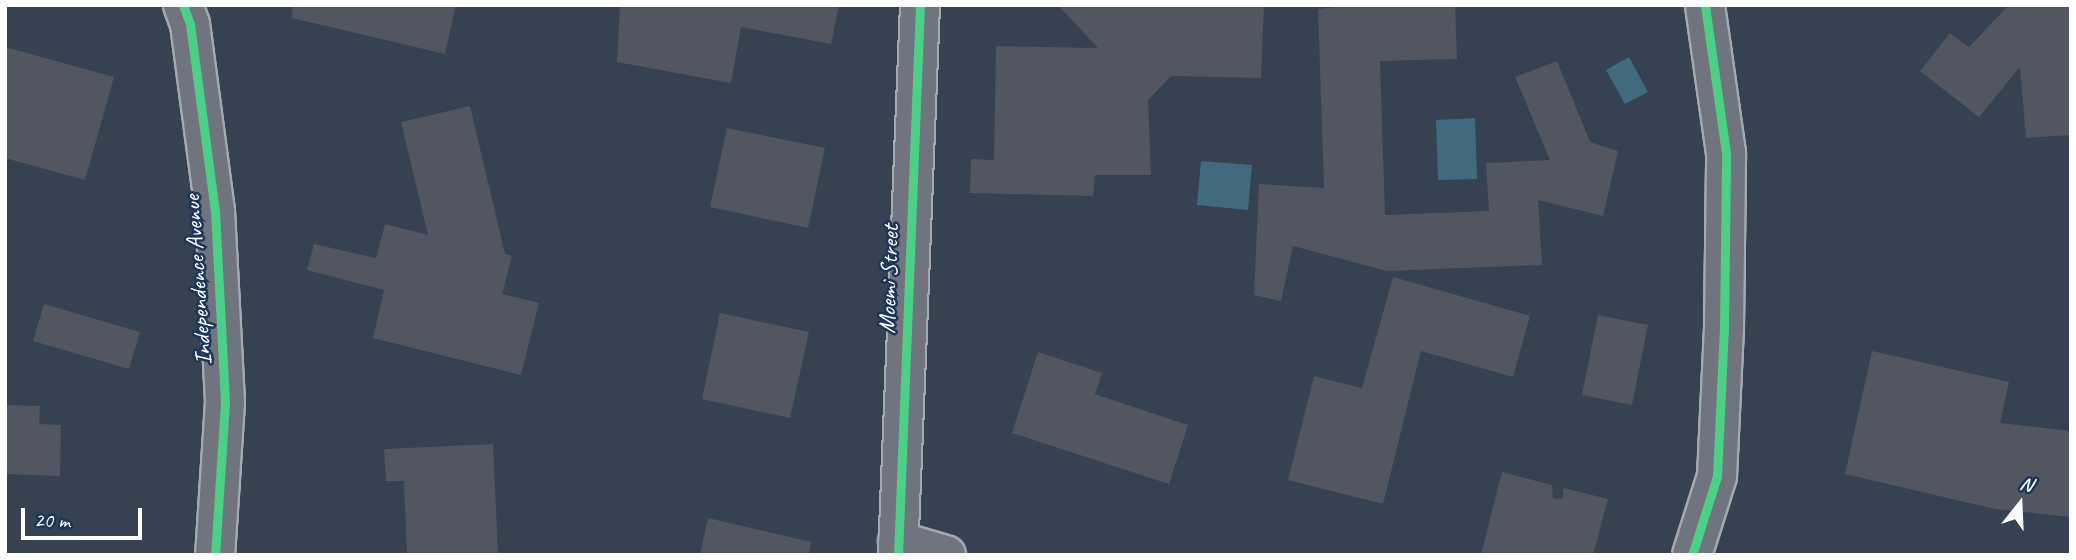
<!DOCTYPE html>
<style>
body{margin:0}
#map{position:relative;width:2076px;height:560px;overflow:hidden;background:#364151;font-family:Caveat,sans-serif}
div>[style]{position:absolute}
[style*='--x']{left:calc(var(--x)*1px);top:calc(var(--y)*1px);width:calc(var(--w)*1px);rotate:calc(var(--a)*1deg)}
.water>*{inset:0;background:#416a81}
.building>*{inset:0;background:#525660}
.roads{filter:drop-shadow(2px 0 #a5aab1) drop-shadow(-2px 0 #a5aab1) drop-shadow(0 2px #a5aab1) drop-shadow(0 -2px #a5aab1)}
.minor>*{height:38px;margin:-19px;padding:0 19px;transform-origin:19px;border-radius:19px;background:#6f747e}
.tertiary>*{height:38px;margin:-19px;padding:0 19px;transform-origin:19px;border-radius:19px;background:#6f747e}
.cycleway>*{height:9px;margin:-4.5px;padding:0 4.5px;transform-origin:4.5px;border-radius:4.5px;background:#4dcf88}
span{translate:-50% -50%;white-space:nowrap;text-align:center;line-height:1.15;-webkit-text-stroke:5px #1d3557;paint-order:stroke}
.street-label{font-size:24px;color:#fff}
.frame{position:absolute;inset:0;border:7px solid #fff;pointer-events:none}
.north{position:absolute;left:1985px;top:469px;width:70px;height:70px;-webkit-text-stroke:5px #1d3557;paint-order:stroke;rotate:18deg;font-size:19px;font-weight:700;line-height:28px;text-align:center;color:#fff}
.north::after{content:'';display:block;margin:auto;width:24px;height:32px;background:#fff;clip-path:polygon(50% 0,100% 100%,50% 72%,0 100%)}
.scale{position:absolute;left:21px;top:508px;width:121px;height:32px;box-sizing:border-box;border:4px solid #fff;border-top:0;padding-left:9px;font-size:21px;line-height:24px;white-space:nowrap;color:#fff;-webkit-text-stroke:5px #1d3557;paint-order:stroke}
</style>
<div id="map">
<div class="water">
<div style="clip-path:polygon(1629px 57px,1648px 92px,1625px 104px,1606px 70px)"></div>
<div style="clip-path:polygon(1475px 118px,1477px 179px,1438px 180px,1436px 120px)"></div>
<div style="clip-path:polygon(1201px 161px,1252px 165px,1248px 210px,1197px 205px)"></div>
</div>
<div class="building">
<div style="clip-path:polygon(293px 5px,456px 5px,445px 54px,292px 18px)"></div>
<div style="clip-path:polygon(620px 5px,839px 5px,831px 44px,741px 27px,731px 83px,617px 62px)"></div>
<div style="clip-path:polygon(1058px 5px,1264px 5px,1261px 78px,1171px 76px,1148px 100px,1151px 175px,1095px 175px,1093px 196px,970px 193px,971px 159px,994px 160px,996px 46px,1098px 48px)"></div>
<div style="clip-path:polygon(1354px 5px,1455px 5px,1457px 59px,1380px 61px,1385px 215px,1489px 211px,1486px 163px,1550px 160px,1515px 77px,1557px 61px,1590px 142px,1618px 151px,1603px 216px,1538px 200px,1542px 265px,1387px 271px,1293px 246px,1281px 301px,1254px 295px,1259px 184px,1324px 188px,1318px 9px)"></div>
<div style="clip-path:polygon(2009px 5px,2071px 5px,2071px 135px,2026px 138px,2020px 67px,1979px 117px,1920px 71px,1950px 33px,1969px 47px)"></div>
<div style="clip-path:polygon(5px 47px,114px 77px,85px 180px,5px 158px)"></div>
<div style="clip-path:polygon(470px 106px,505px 254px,512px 256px,502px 294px,539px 303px,521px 375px,373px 338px,384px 290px,307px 270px,314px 244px,376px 258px,385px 224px,428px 235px,401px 122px)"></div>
<div style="clip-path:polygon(727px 128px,825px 148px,808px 228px,710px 207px)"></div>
<div style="clip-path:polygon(1393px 277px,1530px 316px,1513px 377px,1421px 351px,1383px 504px,1288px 480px,1314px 376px,1362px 388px)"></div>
<div style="clip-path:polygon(44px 304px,140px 332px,129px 369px,33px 341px)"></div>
<div style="clip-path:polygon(720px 313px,809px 332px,790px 418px,702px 399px)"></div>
<div style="clip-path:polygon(1598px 315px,1648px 325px,1632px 405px,1582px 395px)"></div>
<div style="clip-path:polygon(1872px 351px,2009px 382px,2000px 423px,2071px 431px,2071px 517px,1995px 509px,1845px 474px)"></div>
<div style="clip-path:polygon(1038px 352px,1102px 373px,1095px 394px,1188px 425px,1169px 484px,1012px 433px)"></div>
<div style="clip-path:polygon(5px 405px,40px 406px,39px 424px,61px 425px,60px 476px,5px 474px)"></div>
<div style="clip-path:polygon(493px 444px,498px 555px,407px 555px,404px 481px,386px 481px,384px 449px)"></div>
<div style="clip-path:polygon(1502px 472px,1552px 485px,1553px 498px,1562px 499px,1564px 488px,1608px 499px,1593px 555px,1481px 555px)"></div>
<div style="clip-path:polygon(708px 518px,811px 542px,809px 555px,700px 555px)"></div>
</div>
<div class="roads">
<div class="minor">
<div style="--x:898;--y:541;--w:50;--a:16.3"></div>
<div style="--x:898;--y:555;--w:550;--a:-87.71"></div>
<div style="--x:1692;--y:555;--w:83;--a:-72.4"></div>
<div style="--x:1717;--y:476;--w:148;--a:-87.3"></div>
<div style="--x:1724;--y:328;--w:175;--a:-89.3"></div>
<div style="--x:1726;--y:153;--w:149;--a:-98.1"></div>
</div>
<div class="tertiary">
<div style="--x:183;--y:5;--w:20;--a:70"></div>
<div style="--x:190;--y:24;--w:189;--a:82.4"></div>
<div style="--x:215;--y:211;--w:191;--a:87"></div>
<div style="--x:225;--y:402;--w:153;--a:93.7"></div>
</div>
</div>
<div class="cycleway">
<div style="--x:183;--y:5;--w:20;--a:70"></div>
<div style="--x:190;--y:24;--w:189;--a:82.4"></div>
<div style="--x:215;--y:211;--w:191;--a:87"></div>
<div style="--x:225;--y:402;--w:153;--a:93.7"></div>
<div style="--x:898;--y:555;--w:550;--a:-87.71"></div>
<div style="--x:1692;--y:555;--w:83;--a:-72.4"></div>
<div style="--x:1717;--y:476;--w:148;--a:-87.3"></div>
<div style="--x:1724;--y:328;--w:175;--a:-89.3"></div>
<div style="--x:1726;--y:153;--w:149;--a:-98.1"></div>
</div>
<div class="street-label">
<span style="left:889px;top:279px;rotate:-88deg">Moemi Street</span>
<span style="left:198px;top:280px;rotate:-94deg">Independence Avenue</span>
</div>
<div class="frame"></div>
<div class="north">N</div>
<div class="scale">20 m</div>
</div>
